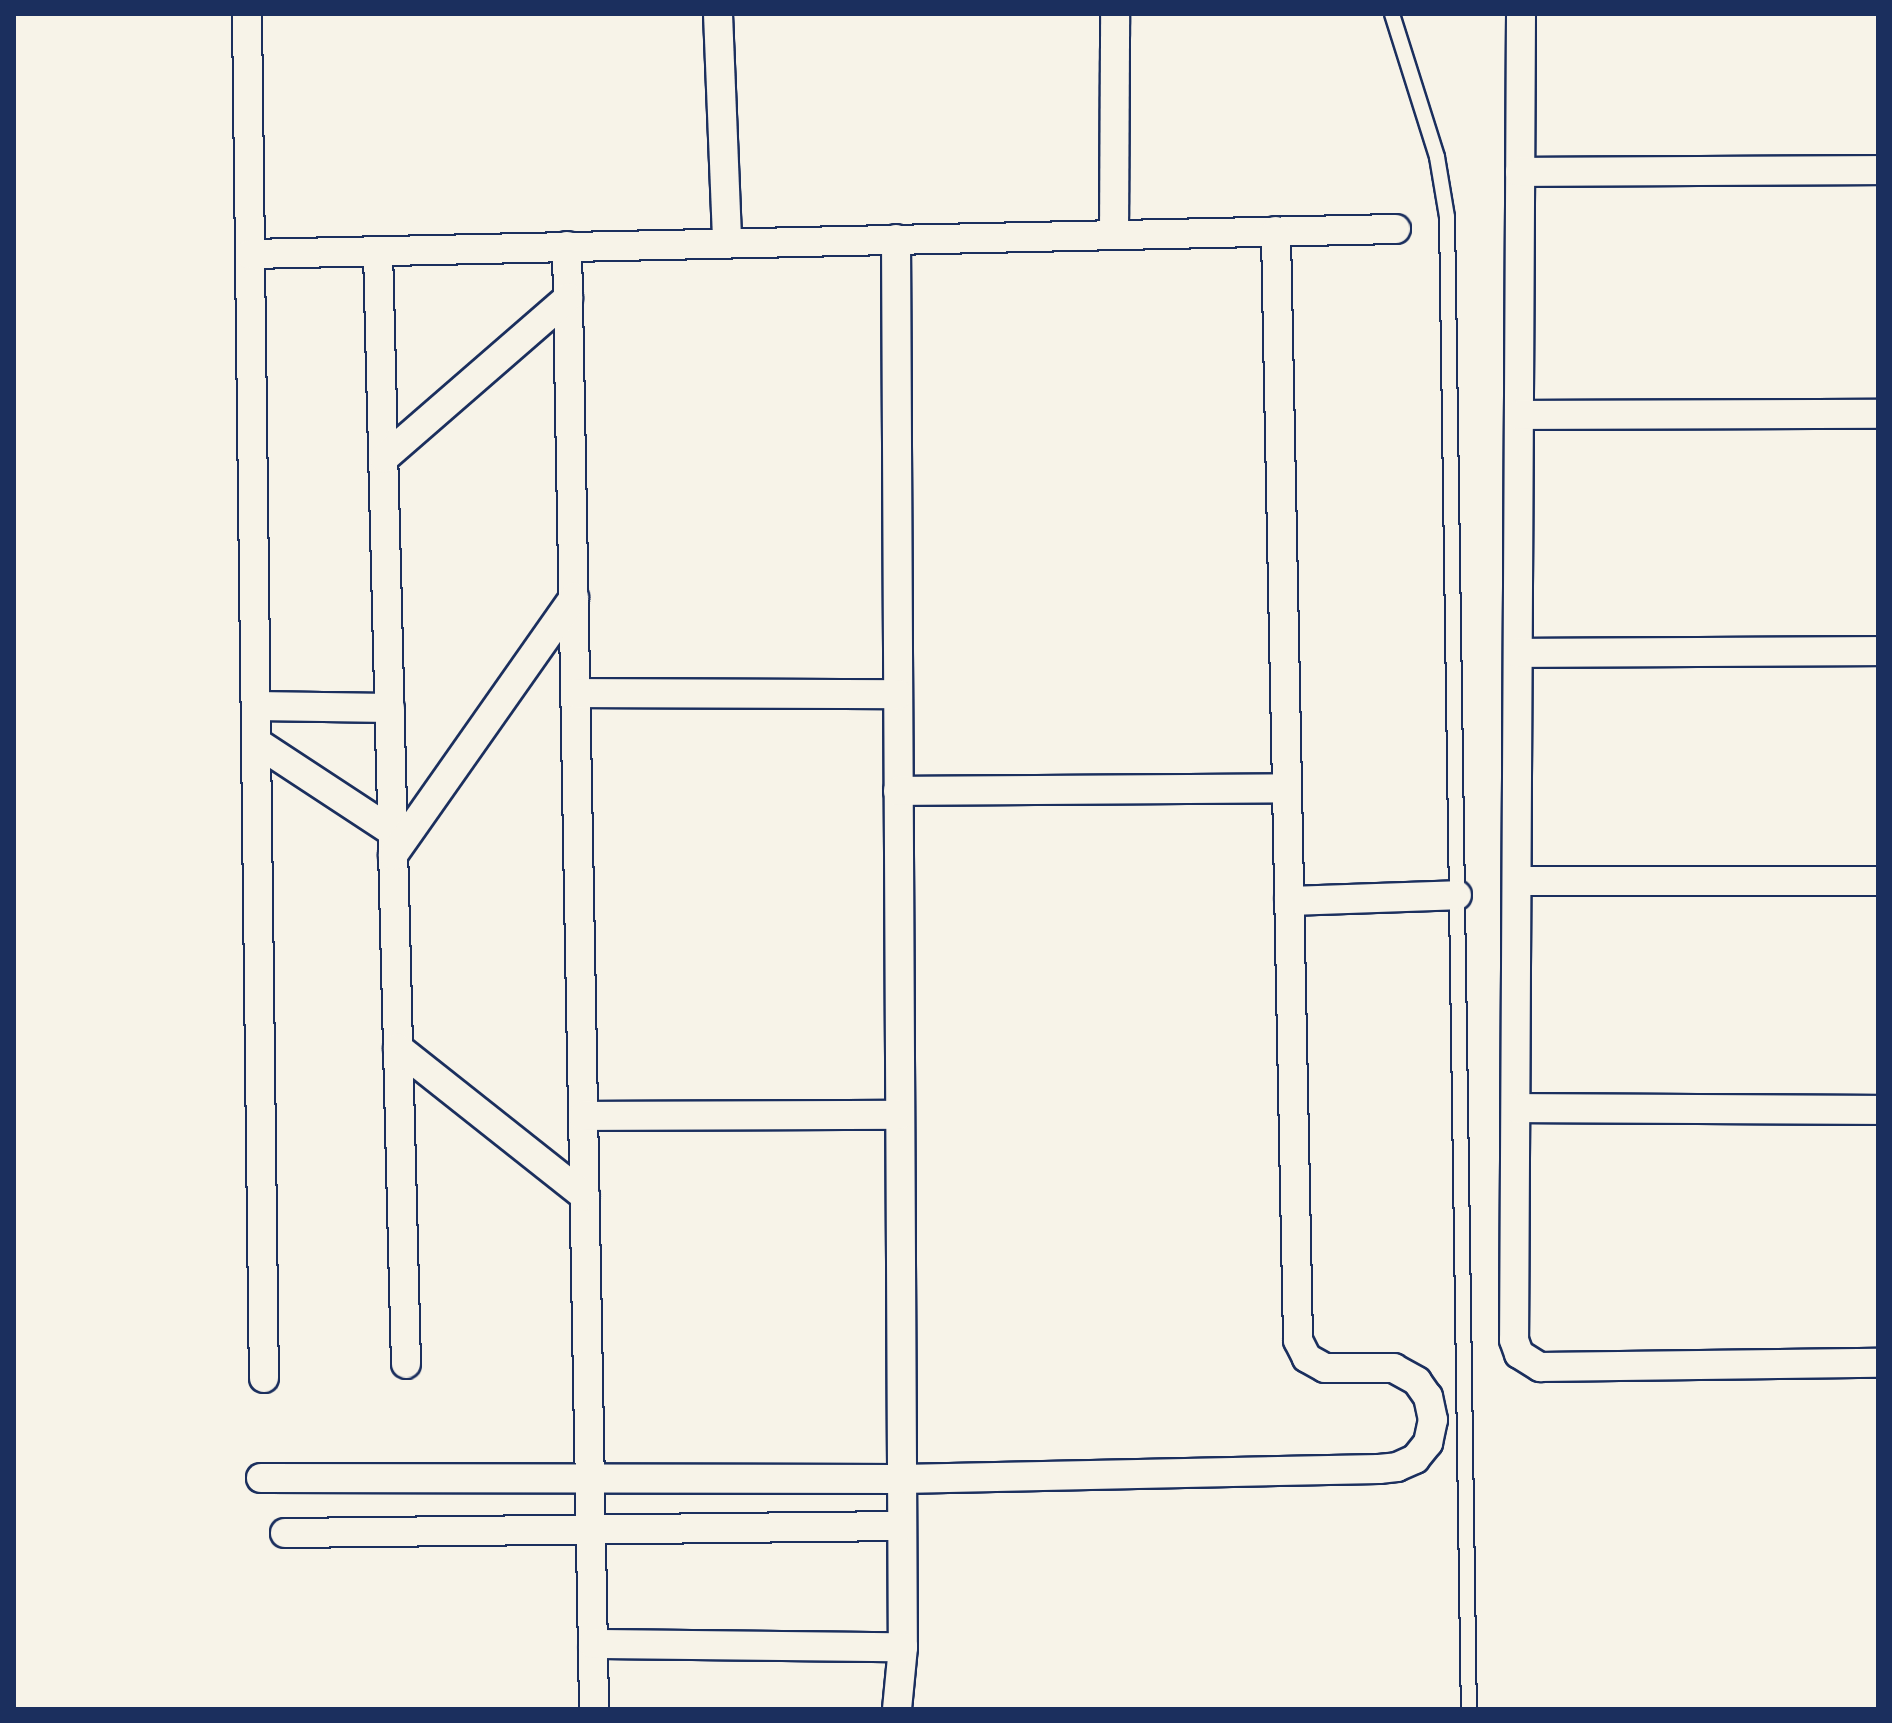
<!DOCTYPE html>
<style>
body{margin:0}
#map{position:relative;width:1892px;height:1723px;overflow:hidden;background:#f7f3e8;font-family:"Patrick Hand",sans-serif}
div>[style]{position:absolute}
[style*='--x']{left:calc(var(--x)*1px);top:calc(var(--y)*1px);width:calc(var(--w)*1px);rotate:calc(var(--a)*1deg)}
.roads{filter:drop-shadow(2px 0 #1b2f5e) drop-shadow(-2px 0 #1b2f5e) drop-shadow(0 2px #1b2f5e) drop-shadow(0 -2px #1b2f5e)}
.lane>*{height:14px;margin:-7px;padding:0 7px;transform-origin:7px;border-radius:7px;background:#f7f3e8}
.street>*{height:28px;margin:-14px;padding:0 14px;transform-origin:14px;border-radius:14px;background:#f7f3e8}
span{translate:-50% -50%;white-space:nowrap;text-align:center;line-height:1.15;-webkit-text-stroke:8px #f7f3e8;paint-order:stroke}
.frame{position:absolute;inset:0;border:16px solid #1b2f5e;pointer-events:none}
</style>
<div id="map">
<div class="roads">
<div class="lane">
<div style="--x:1392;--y:14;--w:150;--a:72.5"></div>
<div style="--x:1437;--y:157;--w:61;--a:80.5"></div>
<div style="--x:1447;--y:217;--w:1492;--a:89.16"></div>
</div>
<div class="street">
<div style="--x:247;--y:14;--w:1364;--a:89.29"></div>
<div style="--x:718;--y:14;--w:229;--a:87.7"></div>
<div style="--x:1521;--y:14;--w:1326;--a:90.3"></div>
<div style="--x:1514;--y:1340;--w:15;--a:70"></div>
<div style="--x:1519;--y:1354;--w:25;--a:32"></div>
<div style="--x:1540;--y:1367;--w:338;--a:-0.7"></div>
<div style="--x:1520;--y:172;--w:358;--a:-0.3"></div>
<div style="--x:1114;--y:234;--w:220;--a:-89.7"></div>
<div style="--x:896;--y:239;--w:1408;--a:89.72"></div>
<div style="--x:903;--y:1647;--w:62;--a:95.5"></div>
<div style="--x:567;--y:246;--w:1463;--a:88.94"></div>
<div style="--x:378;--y:251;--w:1113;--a:88.56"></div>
<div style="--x:250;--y:254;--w:1146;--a:-1.25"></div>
<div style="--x:1519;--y:415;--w:359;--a:-0.2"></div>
<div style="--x:384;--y:458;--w:244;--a:-41"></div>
<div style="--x:1518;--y:653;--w:360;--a:-0.3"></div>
<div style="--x:575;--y:693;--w:323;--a:0.2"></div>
<div style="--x:256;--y:706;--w:134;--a:0.9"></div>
<div style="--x:256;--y:742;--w:164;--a:33.3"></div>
<div style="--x:898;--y:791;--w:389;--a:-0.4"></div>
<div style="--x:393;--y:855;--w:315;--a:-54.9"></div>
<div style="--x:1517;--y:881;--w:361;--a:0"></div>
<div style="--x:1289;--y:901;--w:168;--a:-2"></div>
<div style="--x:398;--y:1048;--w:238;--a:38.4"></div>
<div style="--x:1517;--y:1108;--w:361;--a:0.3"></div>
<div style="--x:583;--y:1116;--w:317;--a:-0.2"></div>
<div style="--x:261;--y:1478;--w:640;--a:0.09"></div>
<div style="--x:901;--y:1479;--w:478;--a:-1.2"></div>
<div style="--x:1379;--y:1469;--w:18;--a:-6"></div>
<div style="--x:1397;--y:1467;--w:20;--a:-24"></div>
<div style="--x:1415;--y:1459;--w:21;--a:-51"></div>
<div style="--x:1428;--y:1443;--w:24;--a:-78"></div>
<div style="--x:1433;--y:1420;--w:24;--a:-102"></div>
<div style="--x:1428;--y:1397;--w:19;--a:-125"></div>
<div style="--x:1417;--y:1381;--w:26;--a:-151"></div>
<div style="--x:1394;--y:1368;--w:69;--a:180"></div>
<div style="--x:1325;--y:1368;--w:21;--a:-151"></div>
<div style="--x:1307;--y:1358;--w:20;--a:-117"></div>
<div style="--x:1298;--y:1340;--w:1109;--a:-91.14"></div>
<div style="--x:285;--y:1533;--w:617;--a:-0.65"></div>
<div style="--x:593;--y:1644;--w:310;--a:0.6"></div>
</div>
</div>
<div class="frame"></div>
</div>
